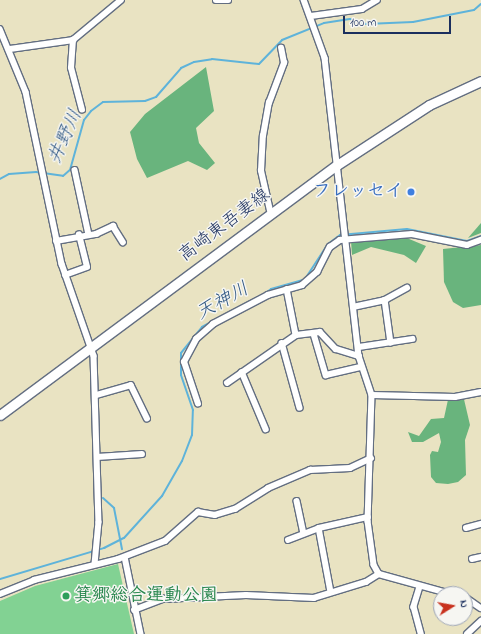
<!DOCTYPE html>
<meta charset="utf-8">
<style>
body{margin:0}
#map{position:relative;width:481px;height:634px;overflow:hidden;background:#e9e3c2;font-family:"Indie Flower","Klee One",sans-serif}
div>[style]{position:absolute}
[style*='--x']{left:calc(var(--x)*1px);top:calc(var(--y)*1px);width:calc(var(--w)*1px);rotate:calc(var(--a)*1deg)}
.green>*{inset:0;background:#82d293}
.forest>*{inset:0;background:#69b47d}
.stream>*{height:2px;margin:-1px;padding:0 1px;transform-origin:1px;border-radius:1px;background:#5eb3da}
.roads{filter:drop-shadow(1px 0 #636e81) drop-shadow(-1px 0 #636e81) drop-shadow(0 1px #636e81) drop-shadow(0 -1px #636e81)}
.street>*{height:5.5px;margin:-2.75px;padding:0 2.75px;transform-origin:2.75px;border-radius:2.75px;background:#fff}
.primary>*{height:9px;margin:-4.5px;padding:0 4.5px;transform-origin:4.5px;border-radius:4.5px;background:#fff}
.dots>*{width:11px;height:11px;translate:-50% -50%;box-sizing:border-box;border:2px solid #f6f6f2;border-radius:50%}
span{translate:-50% -50%;white-space:nowrap;text-align:center;line-height:1.15;-webkit-text-stroke:3px #f6f6f2;paint-order:stroke}
.shop-label{font-size:18px;color:#366cbe;font-weight:700}
.right{translate:-100% -50%;text-align:right}
.street-label{font-size:18px;color:#1b2f5e}
.leisure-label{font-size:18px;color:#27864d;font-weight:700}
.left{translate:0 -50%;text-align:left}
.water-label{font-size:19px;color:#2f5783;font-style:italic}
.north{position:absolute;left:433px;top:586px;width:40px;height:40px;box-sizing:border-box;background:#f6f6f2;border:1px solid #9ea6b7;border-radius:50%;rotate:79deg;font-size:11px;font-weight:700;line-height:16px;text-align:center;color:#1b2f5e}
.north::after{content:'';display:block;margin:auto;width:14px;height:18px;background:#c8321e;clip-path:polygon(50% 0,100% 100%,50% 72%,0 100%)}
.scale{position:absolute;left:343px;top:16px;width:108px;height:18px;box-sizing:border-box;border:2px solid #1b2f5e;border-top:0;padding-left:5px;font-size:12px;line-height:14px;white-space:nowrap;color:#1b2f5e;-webkit-text-stroke:3px #f6f6f2;paint-order:stroke}
</style>
<div id="map">
<div class="green">
<div style="clip-path:polygon(118px 564px,134px 634px,0 634px,0 601px,35px 586px)"></div>
</div>
<div class="forest">
<div style="clip-path:polygon(206px 67px,214px 111px,196px 128px,199px 143px,215px 163px,207px 170px,188px 161px,147px 178px,137px 159px,130px 132px,145px 114px)"></div>
<div style="clip-path:polygon(481px 223px,481px 233px,468px 238px)"></div>
<div style="clip-path:polygon(402px 236px,426px 246px,416px 263px,404px 255px,371px 247px,352px 255px,351px 241px)"></div>
<div style="clip-path:polygon(481px 245px,481px 305px,463px 308px,453px 302px,444px 282px,443px 249px)"></div>
<div style="clip-path:polygon(449px 395px,463px 395px,470px 425px,465px 440px,466px 475px,458px 482px,448px 484px,436px 483px,431px 477px,430px 455px,432px 451px,438px 452px,441px 442px,439px 433px,423px 442px,412px 442px,408px 432px,419px 436px,431px 419px,444px 418px)"></div>
</div>
<div class="stream">
<div style="--x:0;--y:179;--w:10;--a:-29"></div>
<div style="--x:9;--y:174;--w:27;--a:-4"></div>
<div style="--x:36;--y:172;--w:27;--a:8"></div>
<div style="--x:63;--y:176;--w:9;--a:-41"></div>
<div style="--x:70;--y:170;--w:52;--a:-74.4"></div>
<div style="--x:84;--y:120;--w:11;--a:-52"></div>
<div style="--x:91;--y:111;--w:15;--a:-37"></div>
<div style="--x:103;--y:102;--w:42;--a:-1.4"></div>
<div style="--x:145;--y:101;--w:12;--a:-20"></div>
<div style="--x:156;--y:97;--w:38;--a:-49"></div>
<div style="--x:181;--y:68;--w:14;--a:-25"></div>
<div style="--x:194;--y:62;--w:18;--a:-9"></div>
<div style="--x:212;--y:59;--w:47;--a:6.1"></div>
<div style="--x:259;--y:64;--w:33;--a:-46"></div>
<div style="--x:282;--y:40;--w:45;--a:-22"></div>
<div style="--x:324;--y:23;--w:26;--a:-9"></div>
<div style="--x:350;--y:19;--w:17;--a:17"></div>
<div style="--x:366;--y:24;--w:47;--a:-2.4"></div>
<div style="--x:413;--y:22;--w:62;--a:-11.1"></div>
<div style="--x:474;--y:10;--w:9;--a:-41"></div>
<div style="--x:263;--y:295;--w:10;--a:-37"></div>
<div style="--x:271;--y:289;--w:35;--a:-16"></div>
<div style="--x:305;--y:279;--w:42;--a:-56.7"></div>
<div style="--x:328;--y:244;--w:15;--a:-37"></div>
<div style="--x:340;--y:235;--w:67;--a:-5.1"></div>
<div style="--x:407;--y:229;--w:61;--a:11.3"></div>
<div style="--x:467;--y:241;--w:15;--a:-20"></div>
<div style="--x:103;--y:498;--w:15;--a:42"></div>
<div style="--x:114;--y:508;--w:42;--a:79"></div>
<div style="--x:0;--y:579;--w:109;--a:-16.6"></div>
<div style="--x:104;--y:548;--w:22;--a:-27"></div>
<div style="--x:124;--y:538;--w:57;--a:-47.9"></div>
<div style="--x:162;--y:496;--w:40;--a:-60.3"></div>
<div style="--x:182;--y:461;--w:28;--a:-69"></div>
<div style="--x:192;--y:435;--w:25;--a:-88"></div>
<div style="--x:193;--y:410;--w:37;--a:-109"></div>
<div style="--x:181;--y:375;--w:22;--a:-90"></div>
<div style="--x:181;--y:353;--w:33;--a:-51"></div>
<div style="--x:202;--y:327;--w:55;--a:-28.4"></div>
</div>
<div class="roads">
<div class="street">
<div style="--x:216;--y:0;--w:12;--a:0"></div>
<div style="--x:304;--y:0;--w:62;--a:70.1"></div>
<div style="--x:325;--y:58;--w:300;--a:83.5"></div>
<div style="--x:359;--y:356;--w:41;--a:71.6"></div>
<div style="--x:372;--y:395;--w:126;--a:91.8"></div>
<div style="--x:368;--y:521;--w:44;--a:82.2"></div>
<div style="--x:374;--y:565;--w:10;--a:61"></div>
<div style="--x:379;--y:574;--w:75;--a:15.5"></div>
<div style="--x:311;--y:16;--w:51;--a:-7.8"></div>
<div style="--x:362;--y:9;--w:17;--a:-31"></div>
<div style="--x:0;--y:29;--w:68;--a:67.6"></div>
<div style="--x:26;--y:92;--w:176;--a:78.2"></div>
<div style="--x:62;--y:264;--w:97;--a:70.8"></div>
<div style="--x:94;--y:356;--w:166;--a:88.3"></div>
<div style="--x:99;--y:522;--w:42;--a:95.4"></div>
<div style="--x:10;--y:49;--w:64;--a:-8.1"></div>
<div style="--x:82;--y:110;--w:43;--a:-104.7"></div>
<div style="--x:71;--y:68;--w:28;--a:-86"></div>
<div style="--x:73;--y:40;--w:62;--a:-39.8"></div>
<div style="--x:75;--y:170;--w:66;--a:77.8"></div>
<div style="--x:270;--y:211;--w:41;--a:-102.7"></div>
<div style="--x:261;--y:171;--w:35;--a:-87"></div>
<div style="--x:263;--y:136;--w:34;--a:-80"></div>
<div style="--x:269;--y:103;--w:43;--a:-69.4"></div>
<div style="--x:284;--y:63;--w:15;--a:-101"></div>
<div style="--x:56;--y:241;--w:41;--a:-9.9"></div>
<div style="--x:96;--y:234;--w:19;--a:-25"></div>
<div style="--x:113;--y:226;--w:19;--a:58"></div>
<div style="--x:65;--y:275;--w:23;--a:-20"></div>
<div style="--x:87;--y:267;--w:33;--a:-104"></div>
<div style="--x:287;--y:289;--w:47;--a:78.9"></div>
<div style="--x:385;--y:300;--w:43;--a:82.1"></div>
<div style="--x:353;--y:307;--w:33;--a:-12"></div>
<div style="--x:385;--y:300;--w:25;--a:-29"></div>
<div style="--x:314;--y:334;--w:43;--a:73.7"></div>
<div style="--x:326;--y:375;--w:36;--a:-13"></div>
<div style="--x:282;--y:343;--w:67;--a:74.5"></div>
<div style="--x:359;--y:347;--w:54;--a:-8.6"></div>
<div style="--x:242;--y:372;--w:62;--a:67.2"></div>
<div style="--x:227;--y:383;--w:84;--a:-34.8"></div>
<div style="--x:296;--y:335;--w:24;--a:-7"></div>
<div style="--x:320;--y:332;--w:23;--a:47"></div>
<div style="--x:336;--y:349;--w:24;--a:17"></div>
<div style="--x:97;--y:395;--w:35;--a:-16"></div>
<div style="--x:131;--y:385;--w:37;--a:64"></div>
<div style="--x:372;--y:395;--w:83;--a:1.4"></div>
<div style="--x:455;--y:397;--w:26;--a:-11"></div>
<div style="--x:198;--y:404;--w:44;--a:-108.4"></div>
<div style="--x:184;--y:362;--w:26;--a:-62"></div>
<div style="--x:196;--y:339;--w:23;--a:-41"></div>
<div style="--x:213;--y:324;--w:62;--a:-27.8"></div>
<div style="--x:268;--y:295;--w:35;--a:-16"></div>
<div style="--x:302;--y:285;--w:20;--a:-41"></div>
<div style="--x:317;--y:272;--w:28;--a:-63"></div>
<div style="--x:330;--y:247;--w:12;--a:-35"></div>
<div style="--x:340;--y:240;--w:72;--a:-4.8"></div>
<div style="--x:412;--y:234;--w:56;--a:11.3"></div>
<div style="--x:467;--y:245;--w:15;--a:-20"></div>
<div style="--x:97;--y:457;--w:45;--a:-3.8"></div>
<div style="--x:297;--y:501;--w:33;--a:78"></div>
<div style="--x:319;--y:528;--w:65;--a:79.4"></div>
<div style="--x:466;--y:528;--w:16;--a:-15"></div>
<div style="--x:288;--y:540;--w:33;--a:-21"></div>
<div style="--x:319;--y:528;--w:50;--a:-12.7"></div>
<div style="--x:125;--y:557;--w:79;--a:78.3"></div>
<div style="--x:472;--y:559;--w:9;--a:-13"></div>
<div style="--x:420;--y:587;--w:21;--a:107"></div>
<div style="--x:414;--y:607;--w:28;--a:75"></div>
<div style="--x:0;--y:594;--w:37;--a:-22"></div>
<div style="--x:34;--y:580;--w:87;--a:-14"></div>
<div style="--x:118;--y:559;--w:50;--a:-21"></div>
<div style="--x:165;--y:541;--w:44;--a:-41.3"></div>
<div style="--x:198;--y:512;--w:17;--a:10"></div>
<div style="--x:215;--y:515;--w:21;--a:-17"></div>
<div style="--x:235;--y:509;--w:39;--a:-32"></div>
<div style="--x:268;--y:488;--w:46;--a:-23.2"></div>
<div style="--x:310;--y:470;--w:40;--a:-2.9"></div>
<div style="--x:350;--y:468;--w:23;--a:-25"></div>
<div style="--x:465;--y:597;--w:19;--a:35"></div>
<div style="--x:134;--y:610;--w:31;--a:-21"></div>
<div style="--x:163;--y:599;--w:83;--a:-2.8"></div>
<div style="--x:246;--y:595;--w:68;--a:2.5"></div>
<div style="--x:314;--y:598;--w:54;--a:-17.1"></div>
<div style="--x:366;--y:582;--w:15;--a:-32"></div>
<div style="--x:467;--y:634;--w:19;--a:-43"></div>
</div>
<div class="primary">
<div style="--x:0;--y:415;--w:420;--a:-36.6"></div>
<div style="--x:337;--y:165;--w:110;--a:-33.1"></div>
<div style="--x:429;--y:105;--w:57;--a:-24.8"></div>
</div>
</div>
<div class="dots">
<div style="left:411px;top:192px;background:#3f7fe0"></div>
<div style="left:66px;top:596px;background:#2e9e5b"></div>
</div>
<div class="shop-label">
<span class="right" style="left:403px;top:192px">フレッセイ</span>
</div>
<div class="street-label">
<span style="left:225px;top:226px;rotate:-37deg">高崎東吾妻線</span>
</div>
<div class="leisure-label">
<span class="left" style="left:74px;top:596px">箕郷総合運動公園</span>
</div>
<div class="water-label">
<span style="left:66px;top:137px;rotate:-66deg">井野川</span>
<span style="left:223px;top:302px;rotate:-29deg">天神川</span>
</div>
<div class="north">N</div>
<div class="scale">100 m</div>
</div>
